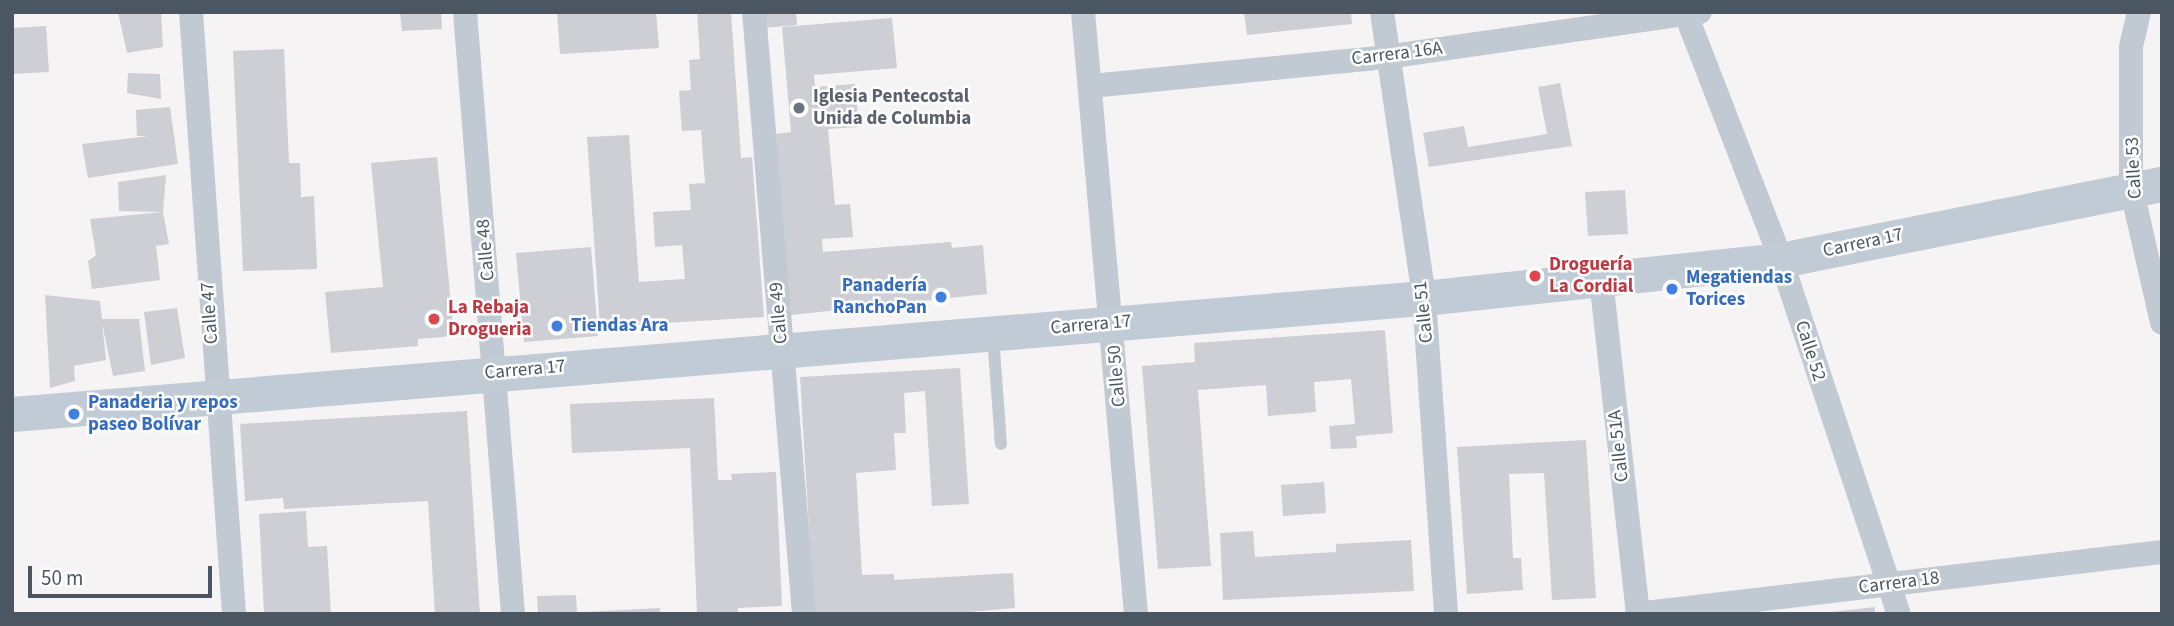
<!DOCTYPE html>
<meta charset="utf-8">
<style>
body{margin:0}
#map{position:relative;width:2174px;height:626px;overflow:hidden;background:#f5f3f3;font-family:"Source Sans 3",sans-serif}
div>[style]{position:absolute}
[style*='--x']{left:calc(var(--x)*1px);top:calc(var(--y)*1px);width:calc(var(--w)*1px);rotate:calc(var(--a)*1deg)}
.building>*{inset:0;background:#cdcfd5}
.service>*{height:12px;margin:-6px;padding:0 6px;transform-origin:6px;border-radius:6px;background:#c1cad2}
.minor>*{height:24px;margin:-12px;padding:0 12px;transform-origin:12px;border-radius:12px;background:#c1cad2}
.secondary>*{height:35px;margin:-17.5px;padding:0 17.5px;transform-origin:17.5px;border-radius:17.5px;background:#c1cbd6}
.dots>*{width:19px;height:19px;translate:-50% -50%;box-sizing:border-box;border:4px solid #fff;border-radius:50%}
span{translate:-50% -50%;white-space:nowrap;text-align:center;line-height:1.15;-webkit-text-stroke:5px #fff;paint-order:stroke}
.street-label{font-size:19px;color:#4a5661}
.worship-label{font-size:19px;color:#5b616d;font-weight:700}
.left{translate:0 -50%;text-align:left}
.health-label{font-size:19px;color:#be3a42;font-weight:700}
.shop-label{font-size:19px;color:#366cbe;font-weight:700}
.right{translate:-100% -50%;text-align:right}
.frame{position:absolute;inset:0;border:14px solid #4a5661;pointer-events:none}
.scale{position:absolute;left:28px;top:566px;width:184px;height:32px;box-sizing:border-box;border:4px solid #4a5661;border-top:0;padding-left:9px;font-size:21px;line-height:24px;white-space:nowrap;color:#4a5661;-webkit-text-stroke:5px #fff;paint-order:stroke}
</style>
<div id="map">
<div class="building">
<div style="clip-path:polygon(118px 12px,161px 12px,163px 47px,127px 53px)"></div>
<div style="clip-path:polygon(400px 12px,441px 12px,442px 29px,402px 31px)"></div>
<div style="clip-path:polygon(557px 12px,656px 12px,659px 48px,560px 54px)"></div>
<div style="clip-path:polygon(697px 12px,731px 12px,741px 158px,752px 157px,764px 317px,600px 327px,587px 137px,629px 135px,639px 282px,685px 279px,682px 245px,655px 247px,653px 212px,691px 210px,689px 184px,705px 183px,701px 130px,682px 131px,679px 91px,691px 90px,689px 60px,700px 59px)"></div>
<div style="clip-path:polygon(760px 12px,796px 12px,797px 25px,761px 28px)"></div>
<div style="clip-path:polygon(1244px 12px,1351px 12px,1352px 24px,1247px 35px)"></div>
<div style="clip-path:polygon(892px 18px,897px 68px,814px 75px,815px 87px,855px 84px,859px 127px,828px 129px,835px 205px,850px 204px,853px 237px,822px 239px,823px 252px,951px 242px,952px 248px,983px 245px,987px 294px,791px 315px,775px 134px,791px 132px,782px 27px)"></div>
<div style="clip-path:polygon(46px 26px,49px 72px,12px 74px,12px 28px)"></div>
<div style="clip-path:polygon(284px 49px,289px 163px,300px 163px,301px 197px,314px 196px,317px 269px,243px 271px,233px 51px)"></div>
<div style="clip-path:polygon(128px 73px,160px 74px,161px 99px,127px 93px)"></div>
<div style="clip-path:polygon(1560px 83px,1572px 146px,1429px 167px,1423px 133px,1464px 126px,1468px 147px,1547px 134px,1538px 87px)"></div>
<div style="clip-path:polygon(170px 107px,178px 164px,88px 178px,82px 144px,149px 136px,137px 136px,136px 110px)"></div>
<div style="clip-path:polygon(437px 157px,454px 336px,418px 339px,418px 346px,331px 353px,325px 292px,383px 287px,371px 163px)"></div>
<div style="clip-path:polygon(166px 175px,163px 212px,169px 244px,156px 246px,160px 280px,92px 289px,88px 261px,96px 255px,90px 219px,163px 212px,119px 211px,118px 182px)"></div>
<div style="clip-path:polygon(1625px 190px,1628px 234px,1588px 236px,1585px 192px)"></div>
<div style="clip-path:polygon(591px 247px,598px 336px,524px 342px,516px 253px)"></div>
<div style="clip-path:polygon(45px 295px,100px 301px,102px 319px,139px 319px,145px 371px,113px 376px,102px 323px,106px 360px,74px 366px,75px 381px,50px 388px)"></div>
<div style="clip-path:polygon(177px 308px,185px 358px,151px 365px,144px 312px)"></div>
<div style="clip-path:polygon(1385px 330px,1393px 433px,1356px 436px,1357px 448px,1331px 449px,1329px 426px,1355px 424px,1351px 379px,1314px 382px,1316px 412px,1268px 416px,1266px 385px,1198px 390px,1211px 566px,1158px 569px,1142px 366px,1195px 362px,1194px 343px)"></div>
<div style="clip-path:polygon(960px 368px,969px 504px,932px 506px,925px 391px,904px 393px,906px 433px,894px 433px,896px 470px,856px 473px,862px 575px,894px 574px,894px 580px,1013px 573px,1015px 608px,945px 614px,814px 614px,800px 377px)"></div>
<div style="clip-path:polygon(714px 398px,718px 480px,732px 480px,731px 474px,776px 472px,782px 606px,738px 608px,738px 614px,697px 614px,690px 448px,572px 453px,570px 404px)"></div>
<div style="clip-path:polygon(467px 411px,480px 614px,435px 614px,428px 501px,284px 509px,283px 498px,245px 501px,240px 424px)"></div>
<div style="clip-path:polygon(1586px 440px,1596px 598px,1552px 600px,1544px 473px,1509px 474px,1513px 558px,1521px 558px,1523px 590px,1467px 594px,1457px 447px)"></div>
<div style="clip-path:polygon(1324px 482px,1326px 513px,1283px 516px,1281px 485px)"></div>
<div style="clip-path:polygon(306px 511px,308px 547px,327px 546px,331px 614px,264px 614px,259px 514px)"></div>
<div style="clip-path:polygon(1253px 531px,1255px 557px,1336px 552px,1336px 544px,1411px 540px,1414px 591px,1223px 600px,1220px 533px)"></div>
<div style="clip-path:polygon(576px 595px,577px 614px,538px 614px,537px 596px)"></div>
<div style="clip-path:polygon(1875px 607px,1875px 614px,1831px 614px,1831px 612px)"></div>
<div style="clip-path:polygon(660px 608px,660px 614px,583px 614px,583px 612px)"></div>
</div>
<div class="service">
<div style="--x:993;--y:336;--w:108;--a:85.8"></div>
</div>
<div class="minor">
<div style="--x:191;--y:12;--w:604;--a:85.91"></div>
<div style="--x:465;--y:12;--w:604;--a:85.44"></div>
<div style="--x:754;--y:12;--w:604;--a:85.25"></div>
<div style="--x:1083;--y:12;--w:604;--a:84.97"></div>
<div style="--x:1382;--y:12;--w:289;--a:81.6"></div>
<div style="--x:1424;--y:298;--w:317;--a:86"></div>
<div style="--x:1685;--y:12;--w:266;--a:68.8"></div>
<div style="--x:1781;--y:260;--w:373;--a:71.6"></div>
<div style="--x:2139;--y:12;--w:36;--a:103"></div>
<div style="--x:2131;--y:47;--w:140;--a:90"></div>
<div style="--x:2131;--y:187;--w:139;--a:77.1"></div>
<div style="--x:1091;--y:86;--w:296;--a:-5.6"></div>
<div style="--x:1386;--y:57;--w:317;--a:-8.2"></div>
<div style="--x:1601;--y:279;--w:337;--a:83.7"></div>
<div style="--x:1637;--y:614;--w:529;--a:-6.74"></div>
</div>
<div class="secondary">
<div style="--x:12;--y:414;--w:1417;--a:-4.7"></div>
<div style="--x:1424;--y:298;--w:359;--a:-6.1"></div>
<div style="--x:1781;--y:260;--w:389;--a:-11.3"></div>
</div>
<div class="dots">
<div style="left:799px;top:108px;background:#6b7280"></div>
<div style="left:1535px;top:276px;background:#e0444e"></div>
<div style="left:1672px;top:289px;background:#3f7fe0"></div>
<div style="left:941px;top:297px;background:#3f7fe0"></div>
<div style="left:434px;top:319px;background:#e0444e"></div>
<div style="left:557px;top:326px;background:#3f7fe0"></div>
<div style="left:74px;top:414px;background:#3f7fe0"></div>
</div>
<div class="street-label">
<span style="left:1397px;top:54px;rotate:-7deg">Carrera 16A</span>
<span style="left:2134px;top:168px;rotate:-93deg">Calle 53</span>
<span style="left:1863px;top:243px;rotate:-12deg">Carrera 17</span>
<span style="left:486px;top:250px;rotate:-95deg">Calle 48</span>
<span style="left:1424px;top:312px;rotate:-96deg">Calle 51</span>
<span style="left:210px;top:313px;rotate:-94deg">Calle 47</span>
<span style="left:779px;top:313px;rotate:-95deg">Calle 49</span>
<span style="left:1091px;top:325px;rotate:-5deg">Carrera 17</span>
<span style="left:1810px;top:351px;rotate:72deg">Calle 52</span>
<span style="left:525px;top:370px;rotate:-5deg">Carrera 17</span>
<span style="left:1117px;top:376px;rotate:-95deg">Calle 50</span>
<span style="left:1619px;top:446px;rotate:-96deg">Calle 51A</span>
<span style="left:1899px;top:583px;rotate:-7deg">Carrera 18</span>
</div>
<div class="worship-label">
<span class="left" style="left:813px;top:108px">Iglesia Pentecostal<br>Unida de Columbia</span>
</div>
<div class="health-label">
<span class="left" style="left:1549px;top:276px">Droguería<br>La Cordial</span>
<span class="left" style="left:448px;top:319px">La Rebaja<br>Drogueria</span>
</div>
<div class="shop-label">
<span class="left" style="left:1686px;top:289px">Megatiendas<br>Torices</span>
<span class="right" style="left:927px;top:297px">Panadería<br>RanchoPan</span>
<span class="left" style="left:571px;top:326px">Tiendas Ara</span>
<span class="left" style="left:88px;top:414px">Panaderia y repos<br>paseo Bolívar</span>
</div>
<div class="frame"></div>
<div class="scale">50 m</div>
</div>
